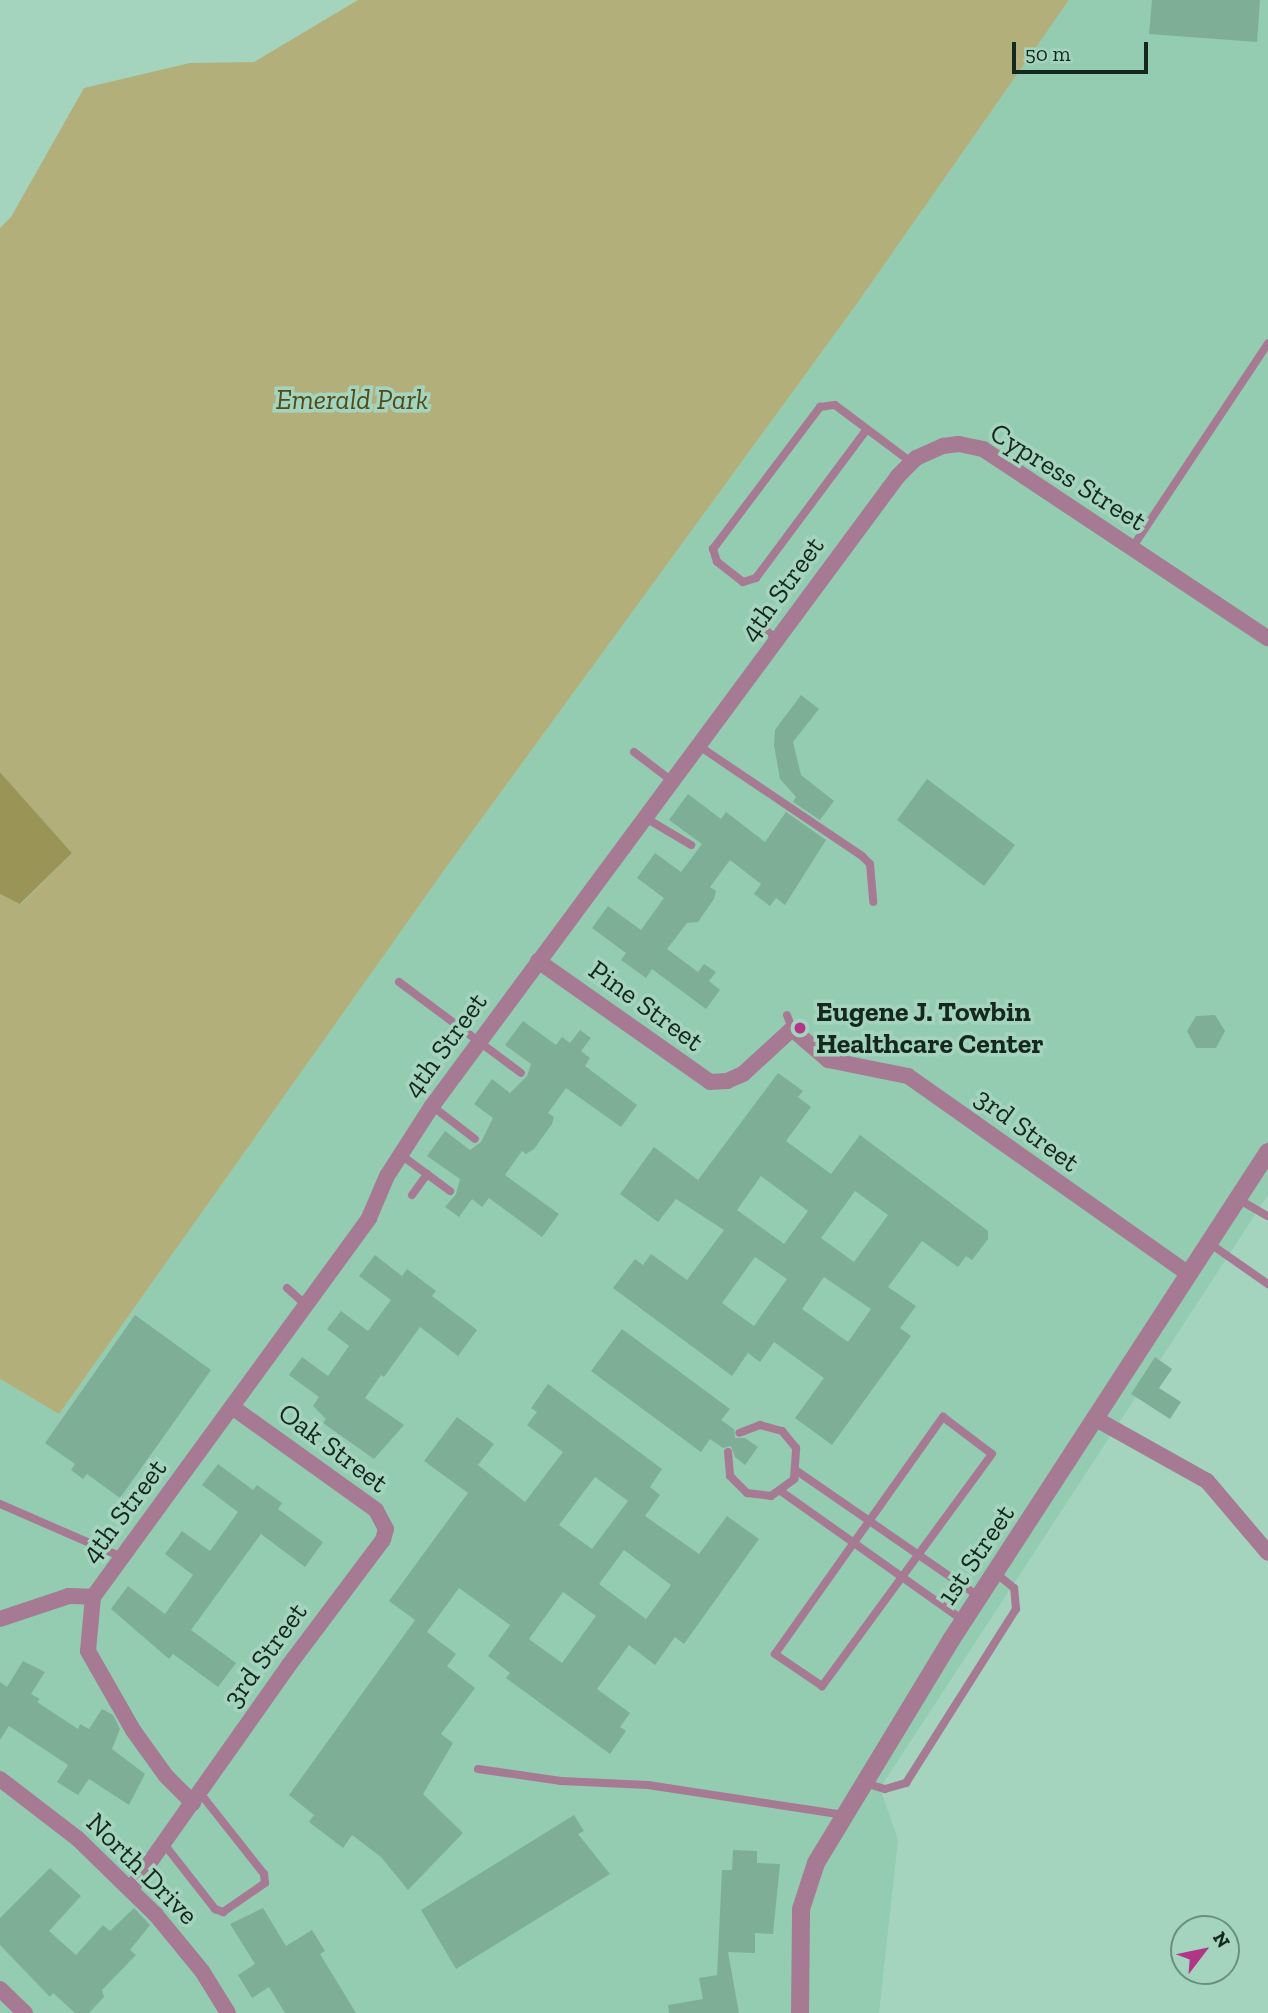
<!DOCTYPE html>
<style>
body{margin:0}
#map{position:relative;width:1268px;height:2013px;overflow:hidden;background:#a4d4bd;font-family:"Zilla Slab",serif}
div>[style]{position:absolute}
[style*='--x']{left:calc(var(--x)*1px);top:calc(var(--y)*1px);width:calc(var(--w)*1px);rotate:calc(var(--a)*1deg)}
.built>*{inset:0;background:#93ccb1}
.green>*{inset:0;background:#b3af7a}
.forest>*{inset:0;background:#9a9557}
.building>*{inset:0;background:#7fae97}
.service>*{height:8px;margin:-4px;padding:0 4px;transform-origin:4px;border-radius:4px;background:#a67a93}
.minor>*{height:16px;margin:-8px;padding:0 8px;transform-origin:8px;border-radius:8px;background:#a67a93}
.tertiary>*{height:18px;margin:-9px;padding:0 9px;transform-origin:9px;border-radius:9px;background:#a67a93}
.dots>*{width:19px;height:19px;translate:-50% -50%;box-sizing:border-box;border:4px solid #a4d4bd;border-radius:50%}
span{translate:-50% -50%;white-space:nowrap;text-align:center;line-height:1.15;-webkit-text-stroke:7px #a4d4bd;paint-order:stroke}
.park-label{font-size:28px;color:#504b1b;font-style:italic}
.street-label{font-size:28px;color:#15281f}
.poi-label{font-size:28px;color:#15281f;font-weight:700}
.left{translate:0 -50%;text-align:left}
.north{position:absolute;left:1170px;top:1915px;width:70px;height:70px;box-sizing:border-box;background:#a4d4bd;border:2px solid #6b8f7e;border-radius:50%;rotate:58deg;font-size:19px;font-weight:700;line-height:28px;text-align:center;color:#15281f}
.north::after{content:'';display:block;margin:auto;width:24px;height:32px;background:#b13688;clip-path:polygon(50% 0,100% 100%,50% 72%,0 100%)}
.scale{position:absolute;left:1012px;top:42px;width:136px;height:32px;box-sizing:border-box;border:4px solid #15281f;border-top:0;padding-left:9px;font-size:21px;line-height:24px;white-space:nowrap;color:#15281f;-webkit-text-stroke:5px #a4d4bd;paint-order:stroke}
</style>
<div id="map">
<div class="built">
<div style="clip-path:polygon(1069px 0,1268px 0,1268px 1195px,880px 1788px,898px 1840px,879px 2013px,0 2013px,0 1379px,59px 1414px,450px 862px,856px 305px)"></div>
</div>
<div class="green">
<div style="clip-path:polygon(358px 0,1069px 0,856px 305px,450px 862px,59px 1414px,0 1379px,0 894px,21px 904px,72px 853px,0 772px,0 228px,11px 217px,84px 88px,190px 63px,254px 62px)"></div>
</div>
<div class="forest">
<div style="clip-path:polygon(0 772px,72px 853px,20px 904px,0 894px)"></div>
</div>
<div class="building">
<div style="clip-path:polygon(1152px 0,1260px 0,1257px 42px,1149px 34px)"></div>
<div style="clip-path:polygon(801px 695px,819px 709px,793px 742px,801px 775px,834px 801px,820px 820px,793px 802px,796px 797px,780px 779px,774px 745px,775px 730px)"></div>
<div style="clip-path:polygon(927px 779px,1015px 845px,984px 886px,897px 820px)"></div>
<div style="clip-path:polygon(688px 794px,721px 819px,726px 812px,765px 842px,786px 812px,826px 840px,785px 905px,776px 898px,770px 906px,754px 894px,761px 884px,730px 860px,710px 887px,716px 891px,714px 899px,698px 922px,687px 923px,667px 949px,698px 972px,704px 964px,716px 972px,709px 981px,720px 990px,706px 1009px,652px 969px,646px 978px,621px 960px,626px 953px,592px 928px,608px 906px,641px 930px,664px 898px,637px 878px,655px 853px,681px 872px,702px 844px,669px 820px)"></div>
<div style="clip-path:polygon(1215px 1015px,1225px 1031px,1216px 1048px,1196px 1048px,1187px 1031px,1196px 1016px)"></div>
<div style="clip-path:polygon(523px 1021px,556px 1045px,562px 1037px,570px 1043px,580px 1030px,591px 1038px,581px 1051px,590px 1058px,585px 1066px,637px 1105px,621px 1127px,566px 1088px,548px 1113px,554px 1117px,552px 1124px,534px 1149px,526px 1154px,522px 1151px,505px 1175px,559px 1214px,542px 1237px,489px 1198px,482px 1207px,472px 1199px,459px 1217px,445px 1207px,456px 1194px,460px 1179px,427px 1156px,445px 1131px,470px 1150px,481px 1142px,493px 1118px,474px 1104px,492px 1079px,510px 1093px,527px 1076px,531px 1064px,505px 1045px)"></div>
<div style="clip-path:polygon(evenodd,778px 1073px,803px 1091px,798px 1097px,811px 1107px,786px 1141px,831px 1174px,860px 1135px,988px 1231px,988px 1239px,972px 1260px,966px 1256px,958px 1267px,922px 1241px,888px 1287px,916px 1306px,900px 1328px,911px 1336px,832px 1445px,795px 1418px,824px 1378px,774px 1342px,760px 1362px,748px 1353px,732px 1376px,613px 1288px,635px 1259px,643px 1265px,651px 1254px,687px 1280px,724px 1230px,676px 1199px,658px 1222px,620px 1194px,654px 1147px,698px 1180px,778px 1073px,761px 1176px,808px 1211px,784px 1244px,737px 1210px,761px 1176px,778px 1073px,855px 1191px,888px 1215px,854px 1262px,821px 1238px,855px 1191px,778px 1073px,755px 1257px,787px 1279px,754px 1326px,722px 1303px,755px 1257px,778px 1073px,824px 1277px,871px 1309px,848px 1342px,802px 1309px,824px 1277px)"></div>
<div style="clip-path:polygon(375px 1255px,402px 1276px,407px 1269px,436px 1291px,432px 1296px,477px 1330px,458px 1356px,420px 1327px,384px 1377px,381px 1375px,365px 1398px,404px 1425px,374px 1459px,323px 1423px,326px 1419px,313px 1406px,319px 1397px,289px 1375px,302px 1357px,328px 1376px,349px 1346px,327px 1329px,341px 1311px,368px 1331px,391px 1300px,359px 1276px)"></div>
<div style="clip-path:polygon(135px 1315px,211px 1370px,120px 1498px,87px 1474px,83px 1479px,71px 1470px,75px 1464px,45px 1443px)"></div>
<div style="clip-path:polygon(622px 1329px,730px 1409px,721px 1420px,734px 1429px,735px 1438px,745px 1438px,758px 1447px,745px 1465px,735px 1457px,731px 1446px,723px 1448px,710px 1439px,701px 1452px,591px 1371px)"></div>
<div style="clip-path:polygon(1155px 1357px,1172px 1369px,1159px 1388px,1181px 1402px,1170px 1419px,1131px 1394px)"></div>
<div style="clip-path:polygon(evenodd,548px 1384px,662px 1469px,650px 1487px,660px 1495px,645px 1516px,699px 1554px,727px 1516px,759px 1539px,684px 1644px,675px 1637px,655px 1665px,629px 1645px,597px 1689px,630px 1713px,620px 1727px,626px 1731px,610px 1754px,506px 1678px,510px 1673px,488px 1656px,510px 1625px,459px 1588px,427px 1632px,456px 1654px,447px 1666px,475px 1688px,441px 1734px,453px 1743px,423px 1794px,463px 1833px,408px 1890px,381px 1857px,352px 1835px,343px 1848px,309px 1822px,314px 1815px,289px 1795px,415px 1620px,389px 1601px,468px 1493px,424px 1461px,457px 1417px,494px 1444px,478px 1465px,525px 1502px,563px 1452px,527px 1425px,537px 1412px,531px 1408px,548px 1384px,595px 1477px,628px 1501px,592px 1549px,559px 1525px,595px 1477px,548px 1384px,624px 1550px,671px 1585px,646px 1619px,599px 1584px,624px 1550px,548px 1384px,563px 1592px,596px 1616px,562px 1663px,529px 1639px,563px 1592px)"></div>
<div style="clip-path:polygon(218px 1464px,253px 1490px,257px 1485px,282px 1503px,278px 1509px,323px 1542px,305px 1567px,261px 1534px,191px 1630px,236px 1663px,218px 1687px,173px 1654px,169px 1659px,111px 1609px,128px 1586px,165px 1614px,193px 1575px,165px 1554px,182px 1531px,210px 1551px,238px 1512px,202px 1485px)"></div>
<div style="clip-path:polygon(23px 1661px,45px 1672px,31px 1694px,40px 1699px,37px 1702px,78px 1729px,80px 1724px,89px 1729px,102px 1709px,113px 1715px,120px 1729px,112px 1749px,145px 1774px,129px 1805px,89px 1779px,78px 1795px,57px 1782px,68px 1765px,9px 1726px,0 1740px,0 1682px,7px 1687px)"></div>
<div style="clip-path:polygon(574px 1815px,584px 1831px,578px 1834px,610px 1874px,456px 1969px,421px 1910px)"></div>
<div style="clip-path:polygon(733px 1850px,757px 1851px,757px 1863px,780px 1864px,773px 1934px,755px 1933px,755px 1953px,728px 1952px,739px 2013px,669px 2013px,668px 2005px,703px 1999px,699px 1978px,717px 1975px,722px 1870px,732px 1870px)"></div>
<div style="clip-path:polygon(50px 1868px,81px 1896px,49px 1931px,76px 1955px,103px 1925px,110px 1931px,134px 1908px,150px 1925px,130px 1950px,136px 1955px,102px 1990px,104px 1997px,89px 2013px,75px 2013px,53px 1993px,50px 1997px,0 1945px,0 1918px)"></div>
<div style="clip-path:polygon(263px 1908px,286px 1946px,312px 1930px,325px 1951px,320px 1954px,356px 2013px,285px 2013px,269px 1987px,252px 1998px,238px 1975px,255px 1964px,230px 1924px)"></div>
</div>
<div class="service">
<div style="--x:867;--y:429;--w:186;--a:126.7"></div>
<div style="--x:756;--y:578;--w:14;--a:163"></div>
<div style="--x:743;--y:582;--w:33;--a:-142"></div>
<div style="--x:717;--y:562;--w:14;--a:-107"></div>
<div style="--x:713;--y:549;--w:178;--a:-53"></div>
<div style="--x:820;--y:407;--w:15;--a:-8"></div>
<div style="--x:835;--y:405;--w:95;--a:36.9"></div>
<div style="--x:1132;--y:548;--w:246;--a:-56.4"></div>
<div style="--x:753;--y:622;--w:30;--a:34"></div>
<div style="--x:699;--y:746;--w:197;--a:34"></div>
<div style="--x:862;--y:856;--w:11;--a:45"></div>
<div style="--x:870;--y:864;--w:38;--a:85"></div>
<div style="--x:634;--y:752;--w:48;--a:37.3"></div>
<div style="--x:644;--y:817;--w:55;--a:30.8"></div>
<div style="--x:399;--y:982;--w:152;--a:36.7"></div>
<div style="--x:787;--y:1015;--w:15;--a:70"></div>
<div style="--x:432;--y:1106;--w:54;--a:37.5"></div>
<div style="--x:401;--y:1155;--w:61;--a:36.3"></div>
<div style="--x:412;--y:1195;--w:26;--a:-54"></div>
<div style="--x:1238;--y:1199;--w:34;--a:30"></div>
<div style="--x:1209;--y:1243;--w:72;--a:34.8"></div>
<div style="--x:287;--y:1288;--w:25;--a:42"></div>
<div style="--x:943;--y:1417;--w:61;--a:37.1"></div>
<div style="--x:992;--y:1454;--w:288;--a:126.2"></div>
<div style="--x:822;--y:1686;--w:57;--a:-145.8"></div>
<div style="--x:775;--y:1654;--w:291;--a:-54.7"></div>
<div style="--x:728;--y:1452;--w:24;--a:85"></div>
<div style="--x:730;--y:1476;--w:24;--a:45"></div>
<div style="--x:747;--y:1493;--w:24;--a:7"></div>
<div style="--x:771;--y:1496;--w:29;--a:-36"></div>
<div style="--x:794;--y:1479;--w:31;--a:-86"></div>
<div style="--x:796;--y:1448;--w:22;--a:-129"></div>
<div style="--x:782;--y:1431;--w:23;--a:-165"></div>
<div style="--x:760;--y:1425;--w:22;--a:159"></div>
<div style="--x:797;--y:1471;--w:220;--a:34.6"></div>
<div style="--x:782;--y:1492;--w:223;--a:35.3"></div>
<div style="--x:0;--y:1504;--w:133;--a:23.5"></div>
<div style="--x:478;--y:1769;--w:84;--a:8.2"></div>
<div style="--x:561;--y:1781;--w:87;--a:2.6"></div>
<div style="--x:648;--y:1785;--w:197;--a:8.7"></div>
<div style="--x:865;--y:1783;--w:21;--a:17"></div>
<div style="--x:885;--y:1789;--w:22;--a:-16"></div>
<div style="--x:906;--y:1783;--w:206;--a:-57.7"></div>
<div style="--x:1016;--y:1609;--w:21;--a:-95"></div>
<div style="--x:1014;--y:1588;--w:22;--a:-141"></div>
<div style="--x:164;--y:1844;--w:83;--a:51.9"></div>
<div style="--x:215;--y:1909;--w:9;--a:21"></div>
<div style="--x:223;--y:1912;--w:51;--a:-34.6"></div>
<div style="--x:265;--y:1883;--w:9;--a:-96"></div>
<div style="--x:264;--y:1874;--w:103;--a:-128.3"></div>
</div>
<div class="minor">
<div style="--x:538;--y:961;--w:210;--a:35.1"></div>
<div style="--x:710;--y:1082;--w:17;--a:-3"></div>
<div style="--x:727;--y:1081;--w:17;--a:-24"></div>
<div style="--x:743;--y:1074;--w:67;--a:-42.6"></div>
<div style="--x:792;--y:1029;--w:48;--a:40.7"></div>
<div style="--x:828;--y:1060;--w:82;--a:11.3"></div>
<div style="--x:908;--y:1076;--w:344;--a:35.2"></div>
<div style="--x:1096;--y:1419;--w:127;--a:29.2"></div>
<div style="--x:1207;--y:1481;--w:94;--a:49.7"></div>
<div style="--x:0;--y:1619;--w:73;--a:-18.4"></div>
<div style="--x:69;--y:1596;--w:24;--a:2"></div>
<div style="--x:0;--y:1779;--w:97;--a:37.5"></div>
<div style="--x:77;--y:1838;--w:110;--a:44.3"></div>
<div style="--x:156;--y:1915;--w:72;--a:50.6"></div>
<div style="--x:202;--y:1971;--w:49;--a:58.2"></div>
<div style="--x:193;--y:1803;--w:38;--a:-135"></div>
<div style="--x:166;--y:1776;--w:57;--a:-125.7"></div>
<div style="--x:133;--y:1730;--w:91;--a:-119.7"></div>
<div style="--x:88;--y:1651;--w:54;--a:-84.7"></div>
<div style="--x:93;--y:1597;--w:469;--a:-53.9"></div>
<div style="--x:369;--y:1218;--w:46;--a:-66.8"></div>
<div style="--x:387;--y:1176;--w:83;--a:-57.3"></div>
<div style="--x:432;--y:1106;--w:784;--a:-53.51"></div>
<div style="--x:898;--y:476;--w:25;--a:-45"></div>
<div style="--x:916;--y:458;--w:30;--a:-24"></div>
<div style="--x:943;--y:446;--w:16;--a:-7"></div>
<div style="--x:959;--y:444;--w:25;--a:12"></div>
<div style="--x:983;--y:449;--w:342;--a:33.6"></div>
<div style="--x:131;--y:1889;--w:274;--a:-54.8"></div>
<div style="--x:289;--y:1665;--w:156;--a:-53.1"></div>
<div style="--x:383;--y:1540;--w:11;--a:-75"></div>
<div style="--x:386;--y:1529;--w:21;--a:-118"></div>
<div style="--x:376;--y:1510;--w:177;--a:-144.4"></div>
<div style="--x:0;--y:1989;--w:35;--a:44"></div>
</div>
<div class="tertiary">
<div style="--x:800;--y:2013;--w:104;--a:-89.4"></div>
<div style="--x:801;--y:1909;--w:48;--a:-71.9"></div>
<div style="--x:816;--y:1863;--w:261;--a:-58.8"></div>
<div style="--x:951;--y:1640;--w:582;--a:-56.99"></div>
</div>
<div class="dots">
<div style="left:800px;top:1028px;background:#b13688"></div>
</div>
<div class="park-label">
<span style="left:352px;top:400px">Emerald Park</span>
</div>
<div class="street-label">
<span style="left:1068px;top:477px;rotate:32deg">Cypress Street</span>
<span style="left:782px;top:589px;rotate:-54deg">4th Street</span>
<span style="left:646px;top:1006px;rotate:36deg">Pine Street</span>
<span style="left:445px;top:1045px;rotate:-54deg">4th Street</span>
<span style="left:1027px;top:1130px;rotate:36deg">3rd Street</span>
<span style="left:333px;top:1448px;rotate:37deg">Oak Street</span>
<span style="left:124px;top:1511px;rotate:-53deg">4th Street</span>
<span style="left:976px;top:1555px;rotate:-56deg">1st Street</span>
<span style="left:265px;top:1655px;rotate:-54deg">3rd Street</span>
<span style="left:142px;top:1869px;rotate:45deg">North Drive</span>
</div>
<div class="poi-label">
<span class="left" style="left:816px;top:1028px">Eugene J. Towbin<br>Healthcare Center</span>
</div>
<div class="north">N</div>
<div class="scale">50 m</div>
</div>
